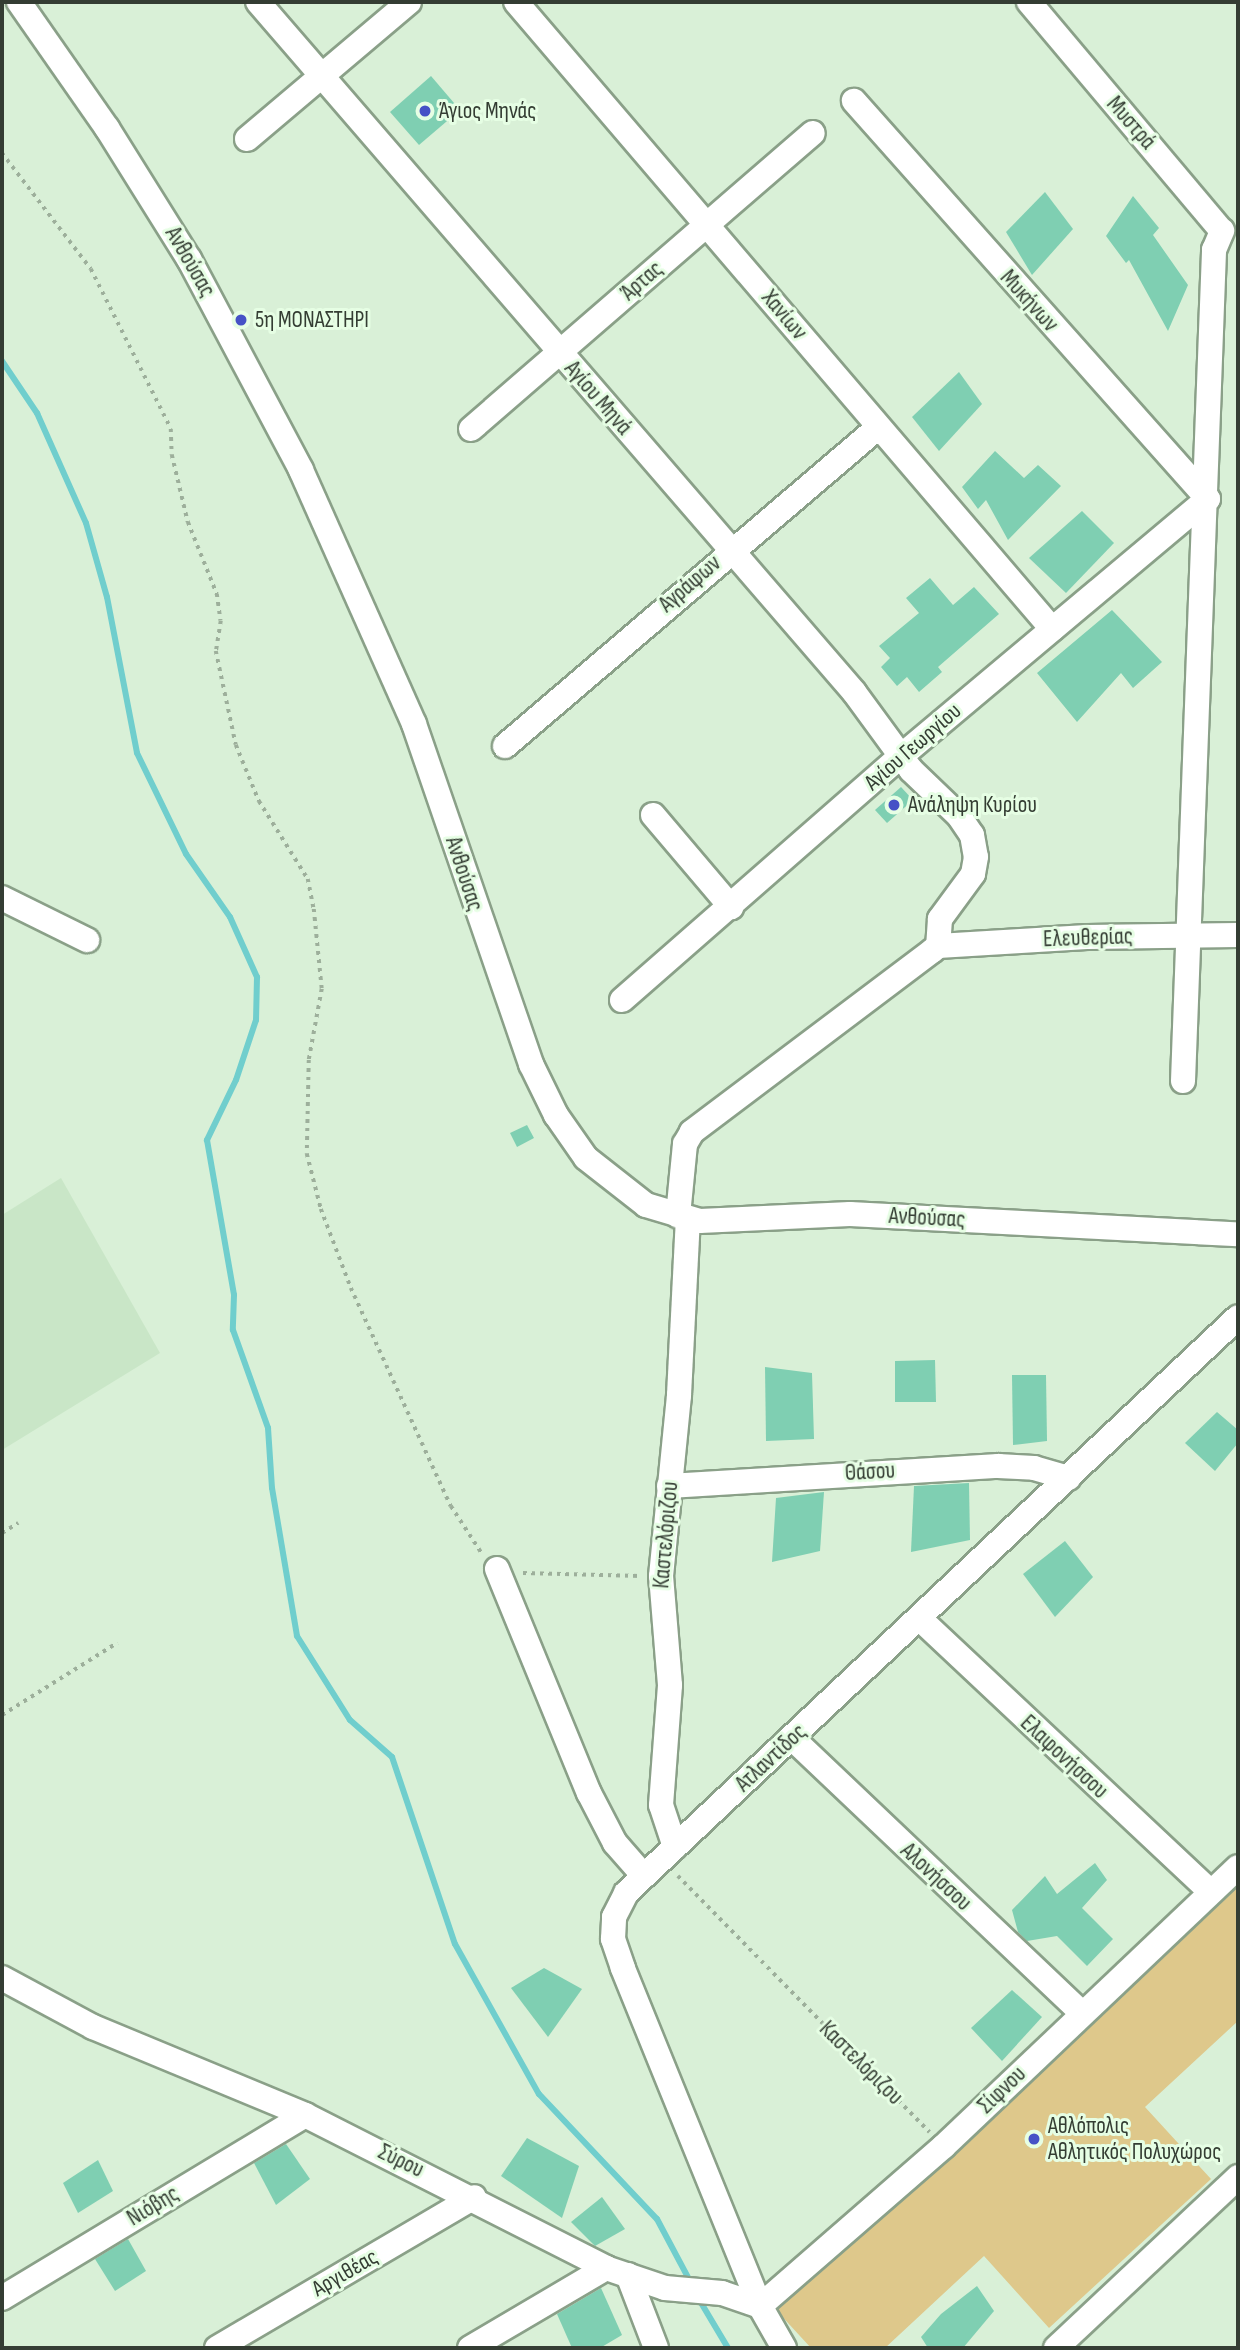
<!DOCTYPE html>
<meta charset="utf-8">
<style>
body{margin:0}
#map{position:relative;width:1240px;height:2350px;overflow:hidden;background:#d9f0d7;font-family:"Sofia Sans Condensed",sans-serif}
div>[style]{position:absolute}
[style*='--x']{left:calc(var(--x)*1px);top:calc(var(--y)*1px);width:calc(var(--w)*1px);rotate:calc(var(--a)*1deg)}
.built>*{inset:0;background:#c9e6c7}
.green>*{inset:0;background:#dec88b}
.stream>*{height:6px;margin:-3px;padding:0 3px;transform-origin:3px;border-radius:3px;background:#70cecd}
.building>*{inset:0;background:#7fcfb2}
.path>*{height:3.5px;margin-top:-1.75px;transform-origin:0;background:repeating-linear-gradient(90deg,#9daf9b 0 3.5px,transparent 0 8.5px)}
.roads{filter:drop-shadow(2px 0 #8aa088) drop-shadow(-2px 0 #8aa088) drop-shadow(0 2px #8aa088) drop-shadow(0 -2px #8aa088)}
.minor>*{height:24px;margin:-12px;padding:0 12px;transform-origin:12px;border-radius:12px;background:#fff}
.dots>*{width:19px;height:19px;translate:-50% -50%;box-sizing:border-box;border:4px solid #e6fee4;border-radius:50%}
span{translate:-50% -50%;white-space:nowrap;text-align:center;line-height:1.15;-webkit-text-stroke:6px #e6fee4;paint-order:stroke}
.poi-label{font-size:23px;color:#343d33}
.left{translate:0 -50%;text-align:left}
.street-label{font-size:23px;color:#343d33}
.frame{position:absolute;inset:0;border:4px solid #343d33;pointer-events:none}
</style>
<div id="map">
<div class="built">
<div style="clip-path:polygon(61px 1178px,160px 1353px,2px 1450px,2px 1215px)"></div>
</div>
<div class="green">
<div style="clip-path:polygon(1238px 1877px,1238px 2021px,1145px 2107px,1211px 2179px,1049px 2328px,984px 2256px,885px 2348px,811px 2348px,777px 2311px,782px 2304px)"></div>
</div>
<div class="stream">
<div style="--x:2;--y:361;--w:63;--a:56.1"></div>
<div style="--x:37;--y:413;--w:120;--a:66"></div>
<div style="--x:86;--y:523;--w:77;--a:74.2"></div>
<div style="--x:107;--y:597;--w:159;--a:79.1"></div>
<div style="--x:137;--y:753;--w:112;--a:64.1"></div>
<div style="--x:186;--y:854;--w:77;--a:55.1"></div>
<div style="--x:230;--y:917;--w:66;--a:65.8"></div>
<div style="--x:257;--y:977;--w:43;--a:91.3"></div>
<div style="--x:256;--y:1020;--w:63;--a:108.4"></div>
<div style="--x:236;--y:1080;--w:67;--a:115.8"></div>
<div style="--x:207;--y:1140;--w:157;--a:80.1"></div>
<div style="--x:234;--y:1295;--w:35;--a:92"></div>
<div style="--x:233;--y:1330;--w:104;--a:70.3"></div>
<div style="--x:268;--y:1428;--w:60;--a:86.2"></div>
<div style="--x:272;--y:1488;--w:150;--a:80.4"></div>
<div style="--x:297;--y:1636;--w:99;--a:57.8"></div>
<div style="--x:350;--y:1720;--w:56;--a:41.4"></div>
<div style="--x:392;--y:1757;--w:197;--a:71.4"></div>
<div style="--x:455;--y:1944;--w:172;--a:60.8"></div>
<div style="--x:539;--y:2094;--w:172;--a:46.7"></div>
<div style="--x:657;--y:2219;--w:72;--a:62"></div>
<div style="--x:697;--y:2296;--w:61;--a:59.2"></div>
</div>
<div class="building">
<div style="clip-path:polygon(431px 76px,460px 110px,419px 145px,390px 112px)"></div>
<div style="clip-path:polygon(1045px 192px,1073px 229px,1032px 275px,1006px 232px)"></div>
<div style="clip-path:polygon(1133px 196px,1159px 228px,1153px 235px,1188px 285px,1168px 331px,1129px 260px,1126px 263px,1106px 236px)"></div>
<div style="clip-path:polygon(959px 372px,982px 404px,939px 451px,912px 417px)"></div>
<div style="clip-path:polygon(995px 451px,1024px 478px,1038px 465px,1061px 486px,1008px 540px,986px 500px,978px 509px,962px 487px)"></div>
<div style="clip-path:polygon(1082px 511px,1114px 543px,1066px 593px,1029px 558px)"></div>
<div style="clip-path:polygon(930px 578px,953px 605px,974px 587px,999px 614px,938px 667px,942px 672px,919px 692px,907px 677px,897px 686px,881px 667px,890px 658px,879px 646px,919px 613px,906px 598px)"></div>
<div style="clip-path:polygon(1112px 610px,1162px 662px,1133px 688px,1121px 673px,1077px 722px,1037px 673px)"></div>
<div style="clip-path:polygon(901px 787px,913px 800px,887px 823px,875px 810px)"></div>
<div style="clip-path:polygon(527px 1125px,534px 1138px,517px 1147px,510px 1133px)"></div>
<div style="clip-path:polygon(935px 1360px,936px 1402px,895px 1402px,895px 1361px)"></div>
<div style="clip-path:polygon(765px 1367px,812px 1373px,814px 1439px,766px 1441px)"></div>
<div style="clip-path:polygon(1012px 1375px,1046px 1375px,1047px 1441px,1013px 1445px)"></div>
<div style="clip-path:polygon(1217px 1412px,1238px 1430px,1238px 1443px,1215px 1471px,1185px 1443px)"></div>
<div style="clip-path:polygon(969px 1483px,970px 1540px,911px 1552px,914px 1486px)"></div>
<div style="clip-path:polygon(824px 1492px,820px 1551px,772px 1562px,776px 1498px)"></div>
<div style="clip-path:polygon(1065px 1541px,1093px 1577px,1055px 1617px,1023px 1574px)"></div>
<div style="clip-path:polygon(1095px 1863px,1107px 1880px,1082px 1908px,1113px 1939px,1087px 1966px,1057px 1936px,1027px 1941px,1018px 1932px,1012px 1910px,1045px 1876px,1057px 1894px)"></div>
<div style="clip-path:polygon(544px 1968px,582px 1989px,548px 2037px,511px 1988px)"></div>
<div style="clip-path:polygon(1012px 1990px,1042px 2017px,1002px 2061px,971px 2028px)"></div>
<div style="clip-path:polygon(527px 2138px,579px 2166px,562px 2218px,501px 2176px)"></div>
<div style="clip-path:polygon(286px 2144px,310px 2179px,276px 2205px,254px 2163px)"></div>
<div style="clip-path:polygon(98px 2160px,113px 2191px,78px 2213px,63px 2183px)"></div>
<div style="clip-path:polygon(602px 2197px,625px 2229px,595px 2246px,571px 2222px)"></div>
<div style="clip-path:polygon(128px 2239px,146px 2271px,115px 2291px,95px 2259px)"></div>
<div style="clip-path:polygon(977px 2286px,994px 2311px,963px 2348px,928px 2348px,921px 2337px,941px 2314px)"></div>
<div style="clip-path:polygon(601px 2288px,622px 2335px,600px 2348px,572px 2348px,557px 2314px)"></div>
</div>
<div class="path">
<div style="--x:2;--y:153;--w:146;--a:52.5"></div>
<div style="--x:91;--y:269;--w:179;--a:63.4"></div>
<div style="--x:171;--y:429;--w:26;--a:88"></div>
<div style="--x:172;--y:455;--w:69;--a:76.6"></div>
<div style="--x:188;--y:522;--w:78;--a:68.1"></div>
<div style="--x:217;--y:594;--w:27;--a:82"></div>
<div style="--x:221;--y:621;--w:30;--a:99"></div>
<div style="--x:216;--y:651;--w:96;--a:78"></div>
<div style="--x:236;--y:745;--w:61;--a:67.7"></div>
<div style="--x:259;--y:801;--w:92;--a:57.9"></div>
<div style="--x:308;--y:879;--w:31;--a:79"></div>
<div style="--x:314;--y:909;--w:80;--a:84.3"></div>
<div style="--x:322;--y:989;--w:72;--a:100.4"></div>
<div style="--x:309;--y:1060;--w:94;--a:91.2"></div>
<div style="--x:307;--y:1154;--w:57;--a:75.7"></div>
<div style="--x:321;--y:1209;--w:85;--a:69.2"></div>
<div style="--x:351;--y:1288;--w:240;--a:65.4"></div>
<div style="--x:451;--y:1506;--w:59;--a:56.9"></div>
<div style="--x:2;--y:1533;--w:19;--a:-32"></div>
<div style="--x:523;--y:1573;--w:118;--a:1.5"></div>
<div style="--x:2;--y:1715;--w:136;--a:-32.1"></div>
<div style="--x:678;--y:1876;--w:359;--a:45.5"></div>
</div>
<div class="roads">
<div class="minor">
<div style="--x:19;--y:2;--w:154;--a:55.1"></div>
<div style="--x:107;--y:128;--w:155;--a:58"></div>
<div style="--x:189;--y:259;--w:239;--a:62"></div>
<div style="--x:301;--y:470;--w:278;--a:66"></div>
<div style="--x:414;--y:724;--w:360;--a:71"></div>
<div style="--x:531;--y:1064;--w:57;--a:63.9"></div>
<div style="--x:556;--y:1115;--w:52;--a:55.1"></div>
<div style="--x:586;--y:1158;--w:76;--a:38.1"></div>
<div style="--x:646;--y:1205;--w:56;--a:16.5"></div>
<div style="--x:700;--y:1221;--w:150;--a:-2.7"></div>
<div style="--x:850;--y:1214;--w:389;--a:3"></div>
<div style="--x:258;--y:2;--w:912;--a:49.18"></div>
<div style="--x:854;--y:692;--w:97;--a:53.8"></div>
<div style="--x:911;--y:770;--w:66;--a:43.8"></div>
<div style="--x:959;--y:816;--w:23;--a:56"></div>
<div style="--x:972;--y:835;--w:22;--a:80"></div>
<div style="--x:976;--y:857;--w:17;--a:100"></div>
<div style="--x:973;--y:874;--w:56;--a:126.3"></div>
<div style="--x:940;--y:919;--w:27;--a:94"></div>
<div style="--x:938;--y:946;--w:8;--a:140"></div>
<div style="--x:932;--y:951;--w:301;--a:143"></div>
<div style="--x:692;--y:1132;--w:14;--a:120"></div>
<div style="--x:685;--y:1144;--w:72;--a:95.6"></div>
<div style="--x:516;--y:2;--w:825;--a:49.47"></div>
<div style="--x:1029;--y:2;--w:299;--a:49.9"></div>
<div style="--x:247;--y:139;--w:212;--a:-40.2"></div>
<div style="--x:471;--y:429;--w:452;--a:-40.9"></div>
<div style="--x:505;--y:746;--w:491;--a:-40.5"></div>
<div style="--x:653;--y:815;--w:121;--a:49.7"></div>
<div style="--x:2;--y:898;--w:95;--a:26.3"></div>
<div style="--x:938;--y:946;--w:149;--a:-3.5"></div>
<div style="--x:1087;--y:937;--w:151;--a:-0.8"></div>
<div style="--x:622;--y:1000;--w:369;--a:-41.2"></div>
<div style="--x:900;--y:757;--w:402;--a:-40"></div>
<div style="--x:1208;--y:499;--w:533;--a:-131.65"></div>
<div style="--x:1183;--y:1081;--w:832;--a:-87.86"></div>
<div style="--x:1214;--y:250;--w:21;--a:-67"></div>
<div style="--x:669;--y:1486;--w:330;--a:-3.5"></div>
<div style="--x:998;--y:1466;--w:36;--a:3"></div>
<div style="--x:1034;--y:1468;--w:36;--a:16"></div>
<div style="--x:497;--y:1569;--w:242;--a:67.7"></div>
<div style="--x:589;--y:1793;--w:56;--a:62.5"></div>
<div style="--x:615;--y:1843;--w:44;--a:48.7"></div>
<div style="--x:919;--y:1618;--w:400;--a:43.2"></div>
<div style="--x:792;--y:1738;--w:400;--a:43.5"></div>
<div style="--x:675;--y:1847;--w:44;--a:-108.4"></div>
<div style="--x:661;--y:1805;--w:120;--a:-85.7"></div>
<div style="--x:670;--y:1685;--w:109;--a:-94.7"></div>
<div style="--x:661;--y:1576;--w:182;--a:-84.3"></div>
<div style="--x:679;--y:1395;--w:176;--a:-87.1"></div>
<div style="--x:2;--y:1978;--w:103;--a:28.3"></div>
<div style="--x:93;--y:2027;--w:230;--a:22.5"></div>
<div style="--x:305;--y:2115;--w:338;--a:26.9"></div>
<div style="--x:606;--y:2268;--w:62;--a:18.7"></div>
<div style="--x:665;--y:2288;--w:57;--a:5"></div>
<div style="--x:722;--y:2293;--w:40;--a:18.9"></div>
<div style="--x:628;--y:2275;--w:78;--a:69"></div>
<div style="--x:2;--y:2298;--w:354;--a:-31.1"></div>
<div style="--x:760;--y:2306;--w:244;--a:-41"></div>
<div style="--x:944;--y:2146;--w:405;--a:-43.5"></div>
<div style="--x:217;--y:2348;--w:298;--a:-30.4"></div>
<div style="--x:470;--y:2348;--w:158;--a:-30.5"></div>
<div style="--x:784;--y:2348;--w:48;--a:-119.7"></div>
<div style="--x:760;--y:2306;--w:365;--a:-112.1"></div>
<div style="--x:623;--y:1968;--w:31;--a:-109"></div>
<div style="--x:613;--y:1939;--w:22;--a:-87"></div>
<div style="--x:614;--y:1917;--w:27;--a:-63"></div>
<div style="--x:626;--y:1893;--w:840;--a:-43.26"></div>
<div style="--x:1056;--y:2348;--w:250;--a:-43.2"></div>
</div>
</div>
<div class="dots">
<div style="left:425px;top:111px;background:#4652c6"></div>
<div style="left:241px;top:320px;background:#4652c6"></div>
<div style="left:894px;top:805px;background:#4652c6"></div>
<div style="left:1034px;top:2139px;background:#4652c6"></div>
</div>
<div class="poi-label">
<span class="left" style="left:439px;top:111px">Άγιος Μηνάς</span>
<span class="left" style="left:255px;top:320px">5η ΜΟΝΑΣΤΗΡΙ</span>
<span class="left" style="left:908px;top:805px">Ανάληψη Κυρίου</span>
<span class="left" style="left:1048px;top:2139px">Αθλόπολις<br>Αθλητικός Πολυχώρος</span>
</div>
<div class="street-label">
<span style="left:1131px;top:123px;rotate:49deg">Μυστρά</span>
<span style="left:190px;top:262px;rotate:60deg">Ανθούσας</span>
<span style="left:642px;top:281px;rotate:-41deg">Άρτας</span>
<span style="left:1029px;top:301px;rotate:48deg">Μυκήνων</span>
<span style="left:784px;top:315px;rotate:50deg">Χανίων</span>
<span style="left:598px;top:398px;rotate:49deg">Αγίου Μηνά</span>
<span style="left:690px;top:584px;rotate:-41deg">Αγράφων</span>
<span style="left:913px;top:747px;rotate:-41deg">Αγίου Γεωργίου</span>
<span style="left:464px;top:874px;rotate:72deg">Ανθούσας</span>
<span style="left:1088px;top:938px;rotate:-2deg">Ελευθερίας</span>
<span style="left:927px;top:1218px;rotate:3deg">Ανθούσας</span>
<span style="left:870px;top:1472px;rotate:-3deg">Θάσου</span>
<span style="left:666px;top:1535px;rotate:-85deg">Καστελόριζου</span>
<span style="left:1064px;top:1757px;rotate:43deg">Ελαφονήσσου</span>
<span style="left:771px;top:1758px;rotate:-43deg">Ατλαντίδος</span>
<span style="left:936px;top:1877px;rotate:43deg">Αλονήσσου</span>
<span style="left:861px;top:2063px;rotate:45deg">Καστελόριζου</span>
<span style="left:1002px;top:2090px;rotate:-44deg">Σίφνου</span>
<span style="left:401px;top:2161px;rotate:26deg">Σύρου</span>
<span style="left:153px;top:2206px;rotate:-31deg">Νιόβης</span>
<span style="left:345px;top:2273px;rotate:-30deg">Αργιθέας</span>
</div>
<div class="frame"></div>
</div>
